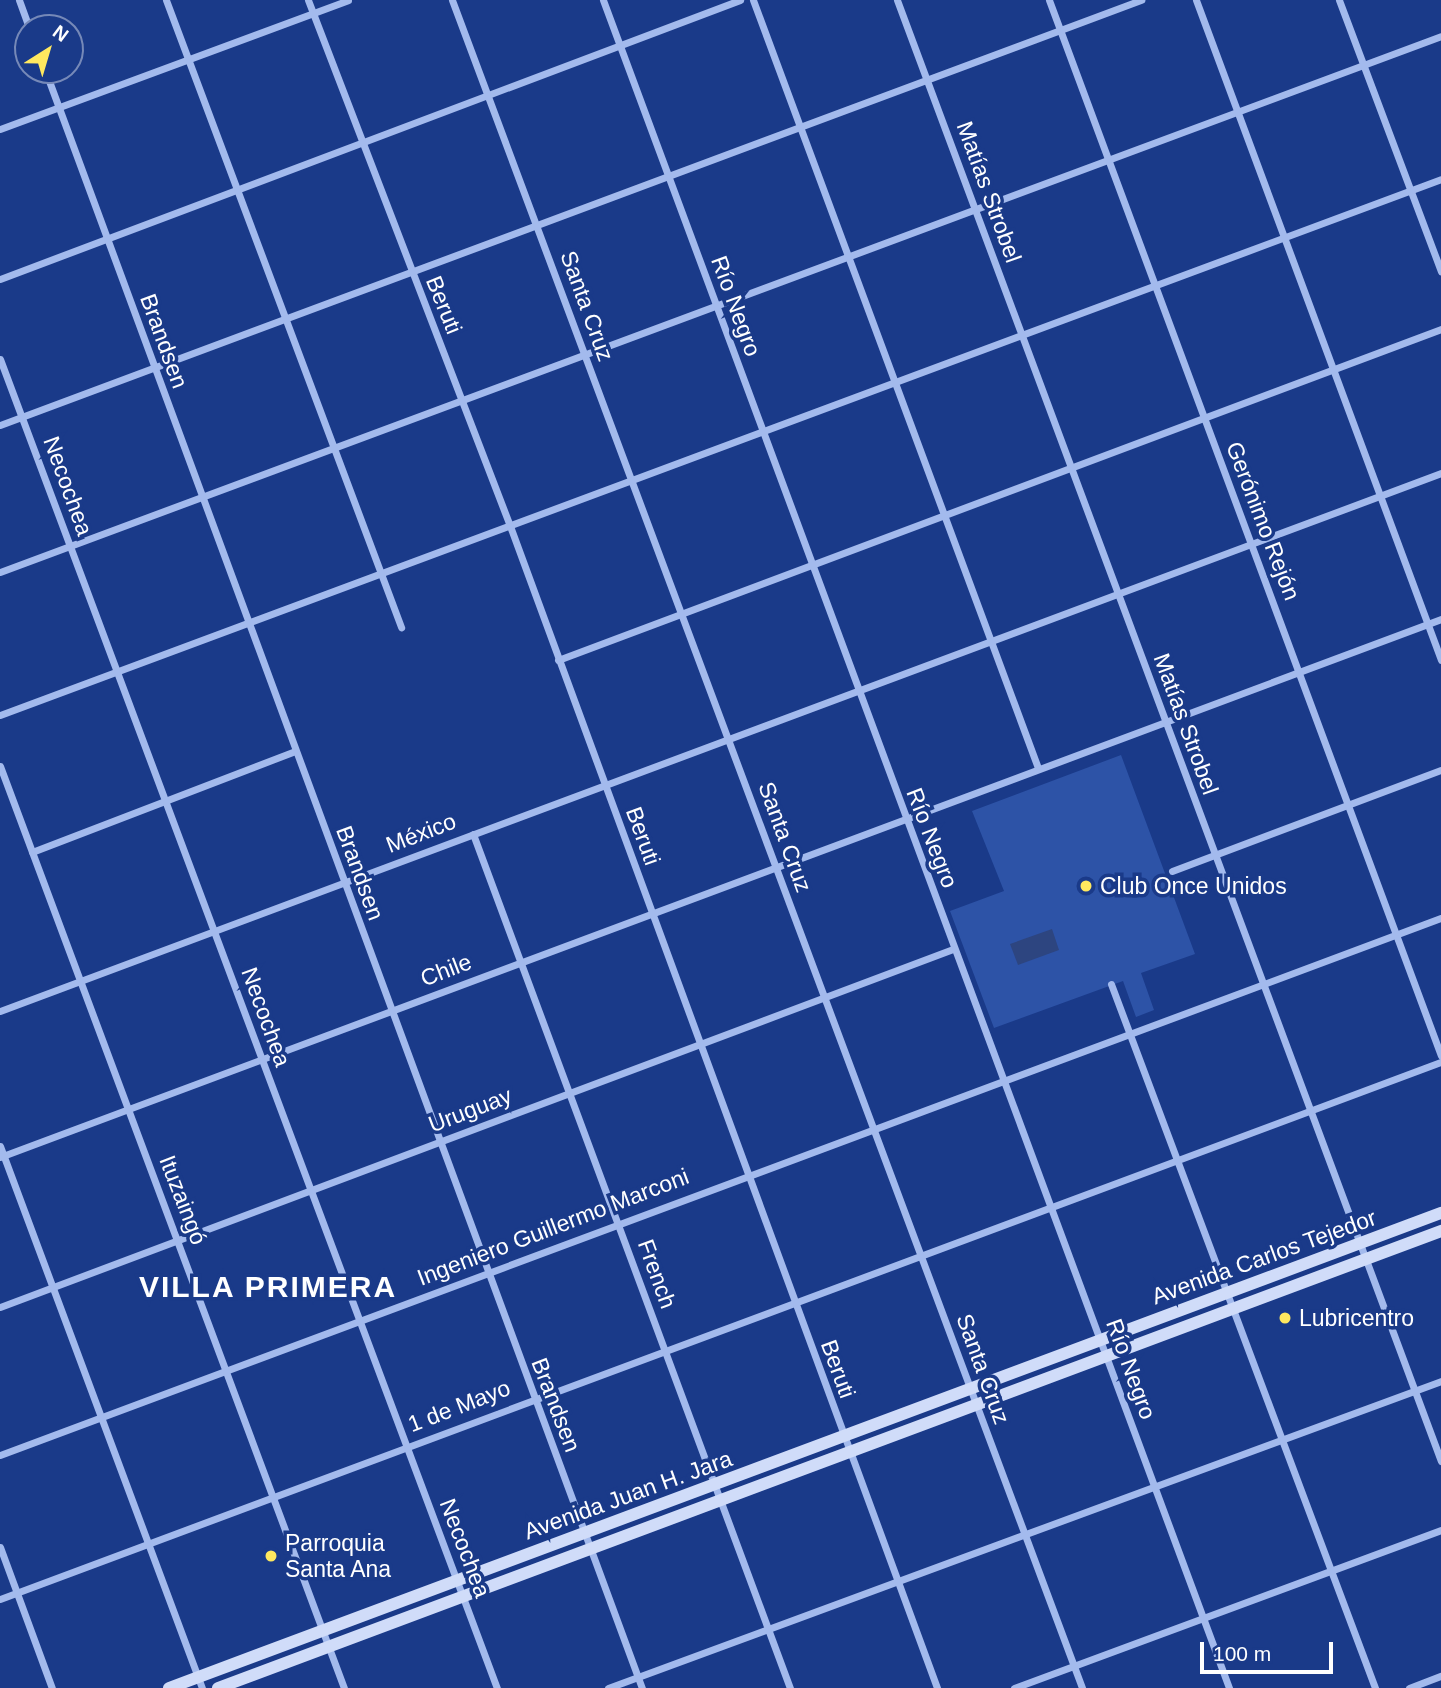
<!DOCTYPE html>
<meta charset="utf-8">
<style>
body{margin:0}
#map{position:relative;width:1441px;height:1688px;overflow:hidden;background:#1a3a89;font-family:Helvetica,sans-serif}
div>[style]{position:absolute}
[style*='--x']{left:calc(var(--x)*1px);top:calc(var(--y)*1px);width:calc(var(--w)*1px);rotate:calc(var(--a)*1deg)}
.green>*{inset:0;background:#2d53a7}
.water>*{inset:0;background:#2d4580}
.street>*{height:7px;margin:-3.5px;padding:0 3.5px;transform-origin:3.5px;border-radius:3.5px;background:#a3baed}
.secondary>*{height:12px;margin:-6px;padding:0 6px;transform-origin:6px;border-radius:6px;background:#d0dcf9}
.dots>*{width:19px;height:19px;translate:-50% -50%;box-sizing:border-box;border:4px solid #1a3a89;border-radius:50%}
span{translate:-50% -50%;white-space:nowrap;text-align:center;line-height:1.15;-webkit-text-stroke:7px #1a3a89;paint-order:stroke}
.street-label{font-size:23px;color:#fff}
.poi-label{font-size:23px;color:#fff}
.left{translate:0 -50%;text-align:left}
.district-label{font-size:30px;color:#fff;font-weight:700;letter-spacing:2px}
.north{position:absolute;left:14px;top:14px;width:70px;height:70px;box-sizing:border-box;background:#1a3a89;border:2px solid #7689b8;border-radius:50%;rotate:37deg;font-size:19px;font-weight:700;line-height:28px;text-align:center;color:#fff}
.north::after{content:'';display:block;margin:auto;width:24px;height:32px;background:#ffe85f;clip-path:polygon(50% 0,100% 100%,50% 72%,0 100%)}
.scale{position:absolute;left:1200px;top:1642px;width:133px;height:32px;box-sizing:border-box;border:4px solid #fff;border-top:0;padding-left:9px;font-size:21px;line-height:24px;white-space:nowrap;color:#fff;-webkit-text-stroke:5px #1a3a89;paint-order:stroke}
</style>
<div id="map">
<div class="green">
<div style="clip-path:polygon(1121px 755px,1195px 954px,1141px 973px,1154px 1010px,1136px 1017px,1123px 981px,994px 1028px,950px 911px,1004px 891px,972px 811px)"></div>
</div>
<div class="water">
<div style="clip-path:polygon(1052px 929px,1059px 950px,1018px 965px,1010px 944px)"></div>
</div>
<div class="street">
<div style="--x:19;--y:0;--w:30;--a:70"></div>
<div style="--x:166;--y:0;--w:670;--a:69.45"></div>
<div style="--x:308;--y:0;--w:563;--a:68.99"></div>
<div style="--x:510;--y:526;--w:1238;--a:69.82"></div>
<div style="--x:452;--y:0;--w:1802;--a:69.53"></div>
<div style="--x:603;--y:0;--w:1800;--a:69.65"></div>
<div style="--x:753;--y:0;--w:819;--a:69.64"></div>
<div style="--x:897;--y:0;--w:1559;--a:69.58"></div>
<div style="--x:1049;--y:0;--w:1126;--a:69.63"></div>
<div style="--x:1196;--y:0;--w:704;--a:69.63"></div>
<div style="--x:1339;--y:0;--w:290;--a:69.4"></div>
<div style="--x:45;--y:70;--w:1725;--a:69.75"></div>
<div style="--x:0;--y:129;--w:371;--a:-20.3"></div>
<div style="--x:0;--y:279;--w:791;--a:-20.66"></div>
<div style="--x:0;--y:359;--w:1419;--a:69.5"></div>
<div style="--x:0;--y:425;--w:1218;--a:-20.43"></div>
<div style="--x:0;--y:572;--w:1537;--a:-20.4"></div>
<div style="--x:558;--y:660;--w:943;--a:-20.55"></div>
<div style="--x:0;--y:715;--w:1537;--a:-20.4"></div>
<div style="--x:0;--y:766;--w:984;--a:69.54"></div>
<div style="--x:473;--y:834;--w:911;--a:69.64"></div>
<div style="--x:32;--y:852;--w:282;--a:-21"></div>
<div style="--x:1172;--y:871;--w:287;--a:-20.6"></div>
<div style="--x:1111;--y:984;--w:752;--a:69.44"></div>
<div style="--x:0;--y:1011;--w:1538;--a:-20.47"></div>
<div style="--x:0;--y:1146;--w:578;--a:69.56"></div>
<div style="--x:0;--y:1157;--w:1538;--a:-20.47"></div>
<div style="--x:0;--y:1307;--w:1018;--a:-20.59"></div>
<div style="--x:0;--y:1455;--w:1538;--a:-20.44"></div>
<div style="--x:0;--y:1547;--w:150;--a:69.8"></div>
<div style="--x:0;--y:1599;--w:1538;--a:-20.44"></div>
<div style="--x:608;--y:1688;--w:888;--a:-20.23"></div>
<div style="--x:1014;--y:1688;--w:455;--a:-20.3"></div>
<div style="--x:1409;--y:1688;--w:34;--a:-21"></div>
</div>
<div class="secondary">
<div style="--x:169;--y:1688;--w:1358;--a:-20.48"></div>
<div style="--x:218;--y:1688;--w:1306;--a:-20.49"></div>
</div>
<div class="dots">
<div style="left:1086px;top:886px;background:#ffe85f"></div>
<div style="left:1285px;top:1318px;background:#ffe85f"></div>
<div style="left:271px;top:1556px;background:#ffe85f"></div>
</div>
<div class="street-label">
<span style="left:989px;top:192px;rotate:70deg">Matías Strobel</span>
<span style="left:444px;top:305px;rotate:68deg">Beruti</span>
<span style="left:587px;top:306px;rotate:70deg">Santa Cruz</span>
<span style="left:736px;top:306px;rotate:70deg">Río Negro</span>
<span style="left:164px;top:341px;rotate:70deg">Brandsen</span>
<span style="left:68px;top:486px;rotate:70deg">Necochea</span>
<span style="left:1263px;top:521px;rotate:69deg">Gerónimo Rejón</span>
<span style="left:1186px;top:724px;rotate:70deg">Matías Strobel</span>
<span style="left:421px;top:833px;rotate:-21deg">México</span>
<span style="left:643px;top:836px;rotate:70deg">Beruti</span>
<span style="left:785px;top:837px;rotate:70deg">Santa Cruz</span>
<span style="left:932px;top:838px;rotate:69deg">Río Negro</span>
<span style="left:360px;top:873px;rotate:70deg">Brandsen</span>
<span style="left:446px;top:970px;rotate:-21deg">Chile</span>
<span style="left:266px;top:1017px;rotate:70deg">Necochea</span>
<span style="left:470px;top:1110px;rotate:-21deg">Uruguay</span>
<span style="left:183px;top:1200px;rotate:69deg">Ituzaingó</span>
<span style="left:553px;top:1227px;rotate:-21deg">Ingeniero Guillermo Marconi</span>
<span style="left:1264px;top:1257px;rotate:-20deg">Avenida Carlos Tejedor</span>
<span style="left:657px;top:1274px;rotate:70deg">French</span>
<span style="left:838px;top:1369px;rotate:70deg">Beruti</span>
<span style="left:983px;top:1369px;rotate:70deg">Santa Cruz</span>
<span style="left:1131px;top:1369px;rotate:70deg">Río Negro</span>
<span style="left:556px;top:1405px;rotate:69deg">Brandsen</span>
<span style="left:459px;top:1406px;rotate:-21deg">1 de Mayo</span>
<span style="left:628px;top:1495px;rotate:-20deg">Avenida Juan H. Jara</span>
<span style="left:465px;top:1548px;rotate:69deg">Necochea</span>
</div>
<div class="poi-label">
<span class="left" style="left:1100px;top:886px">Club Once Unidos</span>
<span class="left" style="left:1299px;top:1318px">Lubricentro</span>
<span class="left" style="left:285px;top:1556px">Parroquia<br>Santa Ana</span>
</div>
<div class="district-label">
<span style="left:268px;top:1287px">VILLA PRIMERA</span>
</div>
<div class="north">N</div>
<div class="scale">100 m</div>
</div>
